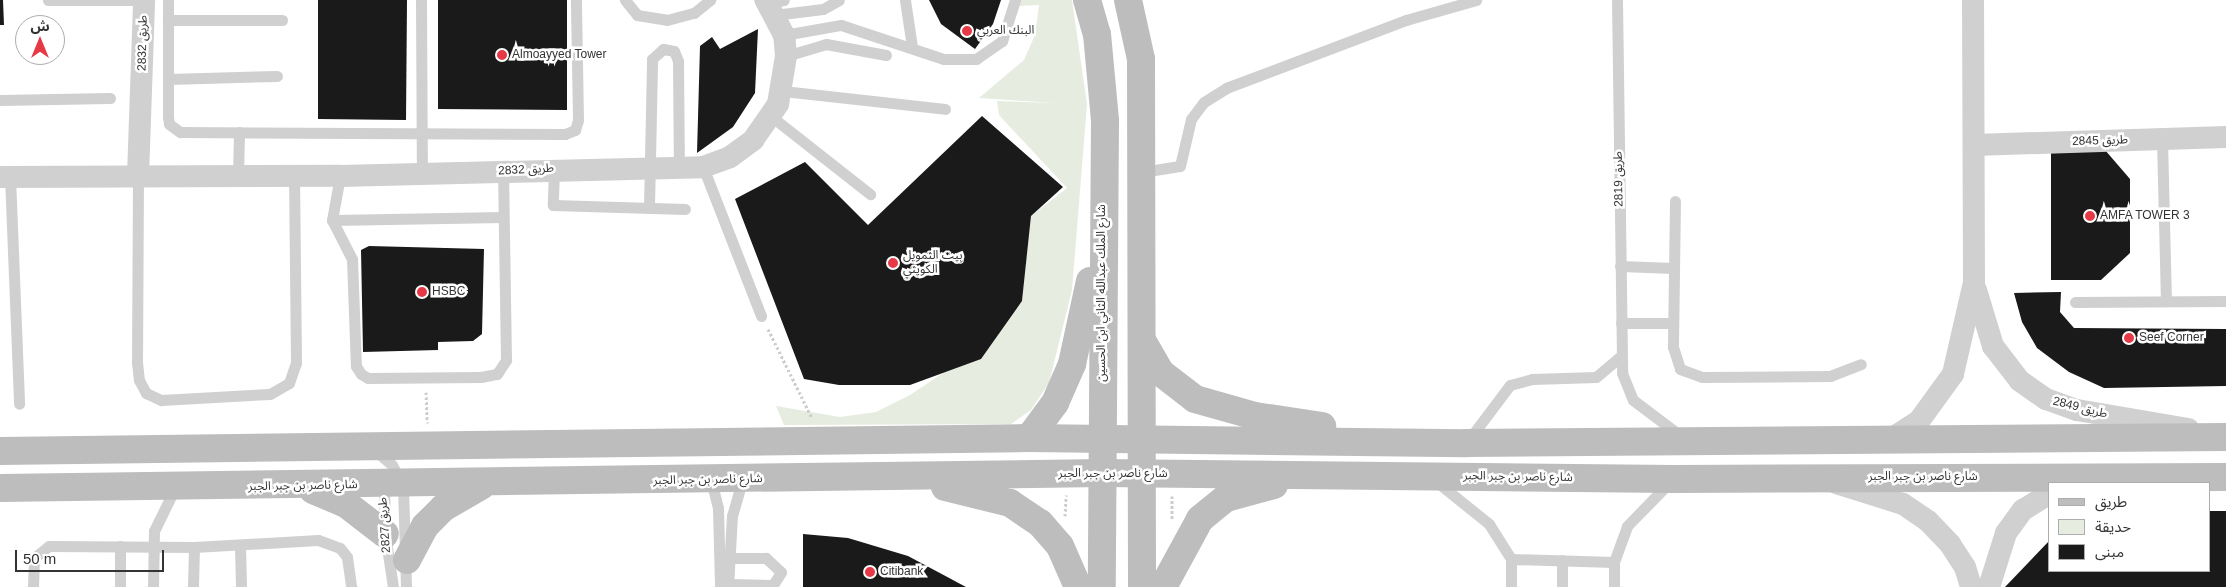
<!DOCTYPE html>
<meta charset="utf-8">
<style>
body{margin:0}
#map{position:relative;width:2226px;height:587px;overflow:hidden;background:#fff;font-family:Arial,"Noto Sans Arabic",sans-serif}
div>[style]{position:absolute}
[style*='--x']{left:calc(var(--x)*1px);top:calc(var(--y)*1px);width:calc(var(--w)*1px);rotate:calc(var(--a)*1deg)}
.green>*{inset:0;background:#e6ecdf}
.building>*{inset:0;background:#1a1a1a}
.path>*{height:3px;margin-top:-1.5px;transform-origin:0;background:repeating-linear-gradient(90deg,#cdcdcd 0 2.5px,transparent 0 5px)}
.lane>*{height:11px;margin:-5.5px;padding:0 5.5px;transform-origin:5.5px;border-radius:5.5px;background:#d0d0d0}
.street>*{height:22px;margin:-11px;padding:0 11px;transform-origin:11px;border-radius:11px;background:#d0d0d0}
.secondary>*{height:28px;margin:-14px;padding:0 14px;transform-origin:14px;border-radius:14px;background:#bdbdbd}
.dots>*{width:14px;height:14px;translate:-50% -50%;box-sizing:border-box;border:2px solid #fff;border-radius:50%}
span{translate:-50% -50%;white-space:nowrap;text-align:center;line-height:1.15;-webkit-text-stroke:5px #fff;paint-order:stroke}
.poi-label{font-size:12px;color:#333}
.left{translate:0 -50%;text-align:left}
.street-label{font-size:12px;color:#333}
.legend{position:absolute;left:2048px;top:482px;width:162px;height:90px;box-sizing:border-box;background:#fff;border:1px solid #adadad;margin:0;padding:6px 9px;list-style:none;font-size:15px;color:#333}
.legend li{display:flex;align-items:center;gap:10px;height:25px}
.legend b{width:25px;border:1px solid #adadad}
.north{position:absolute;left:15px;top:15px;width:50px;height:50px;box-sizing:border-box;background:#fff;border:1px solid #adadad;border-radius:50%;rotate:0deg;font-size:14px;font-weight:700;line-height:20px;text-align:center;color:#333}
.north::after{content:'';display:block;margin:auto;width:18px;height:22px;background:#e63946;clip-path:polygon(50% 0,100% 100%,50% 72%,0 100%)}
.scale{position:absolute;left:15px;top:550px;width:149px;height:22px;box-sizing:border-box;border:2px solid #333;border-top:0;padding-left:6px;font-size:15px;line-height:18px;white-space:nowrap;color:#333;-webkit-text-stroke:4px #fff;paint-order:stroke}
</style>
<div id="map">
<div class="green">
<div style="clip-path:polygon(1018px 0,1072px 0,1087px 104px,1072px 290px,1049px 383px,1031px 410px,1011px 424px,784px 425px,776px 406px,840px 417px,876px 412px,910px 395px,961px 361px,1022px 301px,1031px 216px,1067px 188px,999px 115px,997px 101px,1056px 103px,979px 98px,1024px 60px,1035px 35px,1039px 5px,1019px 6px)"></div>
</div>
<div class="building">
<div style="clip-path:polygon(0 0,3px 0,4px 25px,0 25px)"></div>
<div style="clip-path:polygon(318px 0,407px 0,406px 120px,318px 119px)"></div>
<div style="clip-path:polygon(438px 0,567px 0,567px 110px,438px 109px)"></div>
<div style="clip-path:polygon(929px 0,1001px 0,993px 24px,975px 49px,941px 24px)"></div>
<div style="clip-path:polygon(758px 29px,755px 93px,733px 127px,697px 153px,700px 46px,712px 37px,720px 49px)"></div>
<div style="clip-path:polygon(982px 116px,1063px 187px,1031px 216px,1022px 301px,981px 359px,910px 385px,839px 385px,804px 379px,735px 199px,805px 162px,868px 225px)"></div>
<div style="clip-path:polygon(2051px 150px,2105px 150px,2130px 179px,2130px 253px,2101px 280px,2051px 280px)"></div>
<div style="clip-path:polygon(369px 246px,484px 249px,482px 334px,473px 341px,438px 342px,438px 350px,363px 352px,361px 250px)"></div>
<div style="clip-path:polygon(2061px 292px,2060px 312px,2074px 328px,2226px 329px,2226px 386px,2104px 388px,2069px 372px,2037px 348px,2022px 322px,2014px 293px)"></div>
<div style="clip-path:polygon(2210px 511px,2226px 511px,2226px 587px,2005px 587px,2050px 540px,2050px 571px,2210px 571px)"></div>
<div style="clip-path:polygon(803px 534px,848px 538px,908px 556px,966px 587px,803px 587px)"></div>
</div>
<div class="path">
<div style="--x:768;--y:329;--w:99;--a:63.7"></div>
<div style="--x:426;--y:392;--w:31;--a:88"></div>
<div style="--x:1172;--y:496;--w:23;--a:90"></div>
<div style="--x:1065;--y:516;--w:21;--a:-87"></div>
</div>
<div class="lane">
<div style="--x:48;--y:0;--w:89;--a:0"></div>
<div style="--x:168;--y:0;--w:117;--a:90"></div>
<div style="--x:168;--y:117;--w:7;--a:82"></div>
<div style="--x:169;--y:124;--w:14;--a:36"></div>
<div style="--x:180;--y:132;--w:385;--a:0.3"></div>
<div style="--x:565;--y:134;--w:11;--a:-22"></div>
<div style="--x:575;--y:130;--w:10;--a:-73"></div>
<div style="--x:578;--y:120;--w:120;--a:-91"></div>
<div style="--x:421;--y:0;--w:173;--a:89.7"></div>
<div style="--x:625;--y:0;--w:19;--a:51"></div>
<div style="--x:637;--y:15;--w:30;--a:9"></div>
<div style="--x:667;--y:20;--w:28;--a:-15"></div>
<div style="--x:694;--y:13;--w:21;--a:-39"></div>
<div style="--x:905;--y:0;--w:48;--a:81.5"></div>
<div style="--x:1617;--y:0;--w:373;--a:89.2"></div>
<div style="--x:1622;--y:373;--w:29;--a:68"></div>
<div style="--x:1633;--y:400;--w:60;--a:36.9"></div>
<div style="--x:767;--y:3;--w:17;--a:-10"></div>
<div style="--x:774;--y:15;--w:49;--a:-7"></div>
<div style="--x:823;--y:9;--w:18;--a:-29"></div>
<div style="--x:168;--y:20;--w:114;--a:0"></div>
<div style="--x:784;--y:35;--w:58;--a:-10"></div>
<div style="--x:841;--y:25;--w:108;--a:18.3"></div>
<div style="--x:944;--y:59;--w:32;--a:0"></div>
<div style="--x:976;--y:59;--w:32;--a:-35"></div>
<div style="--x:1002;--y:41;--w:43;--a:-72.4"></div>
<div style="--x:786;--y:56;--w:42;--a:-16.7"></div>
<div style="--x:826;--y:44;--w:61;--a:10.4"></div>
<div style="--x:168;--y:79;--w:109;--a:-1.6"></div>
<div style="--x:783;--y:91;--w:163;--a:6.3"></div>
<div style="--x:0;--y:100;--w:110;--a:-1"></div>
<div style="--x:772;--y:117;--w:125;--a:38.2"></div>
<div style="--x:2162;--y:139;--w:162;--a:88.6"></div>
<div style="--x:703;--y:167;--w:160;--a:68.7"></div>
<div style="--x:554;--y:169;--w:36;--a:92"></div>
<div style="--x:553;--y:205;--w:132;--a:1.7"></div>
<div style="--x:1142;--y:172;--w:38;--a:-9"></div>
<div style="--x:1180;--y:166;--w:48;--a:-76.8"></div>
<div style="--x:1191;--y:119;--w:21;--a:-53"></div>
<div style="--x:1204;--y:102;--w:26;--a:-32"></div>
<div style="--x:1226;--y:88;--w:192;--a:-20.7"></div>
<div style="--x:1406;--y:20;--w:73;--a:-15.9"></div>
<div style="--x:138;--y:176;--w:186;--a:90.3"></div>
<div style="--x:137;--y:362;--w:18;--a:84"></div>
<div style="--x:139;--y:380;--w:15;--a:62"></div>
<div style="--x:146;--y:393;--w:17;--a:25"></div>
<div style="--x:161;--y:400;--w:109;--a:-3.2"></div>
<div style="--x:270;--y:394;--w:22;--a:-30"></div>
<div style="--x:289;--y:383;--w:21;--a:-71"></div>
<div style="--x:296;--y:363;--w:187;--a:-90.6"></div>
<div style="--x:340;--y:176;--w:45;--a:100.3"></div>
<div style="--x:332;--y:220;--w:44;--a:62.9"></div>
<div style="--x:352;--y:259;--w:107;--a:87.9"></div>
<div style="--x:356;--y:366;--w:9;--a:58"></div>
<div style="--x:361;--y:374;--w:8;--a:30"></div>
<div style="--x:368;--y:378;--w:113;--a:-0.5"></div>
<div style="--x:481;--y:377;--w:16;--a:-11"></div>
<div style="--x:497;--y:374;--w:17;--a:-57"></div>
<div style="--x:506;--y:360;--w:188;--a:-90.9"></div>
<div style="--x:10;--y:177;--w:227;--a:87.7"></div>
<div style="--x:238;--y:177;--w:45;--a:-88.7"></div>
<div style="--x:1675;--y:201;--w:146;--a:90.8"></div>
<div style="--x:1673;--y:347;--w:23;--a:72"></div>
<div style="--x:1680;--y:369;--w:23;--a:20"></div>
<div style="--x:1702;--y:377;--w:128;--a:-0.4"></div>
<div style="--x:1830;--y:376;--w:33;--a:-21"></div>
<div style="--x:649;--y:207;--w:148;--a:-88.8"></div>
<div style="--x:652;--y:59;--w:15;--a:-42"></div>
<div style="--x:663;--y:49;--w:11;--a:10"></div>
<div style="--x:674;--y:51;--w:11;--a:68"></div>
<div style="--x:678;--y:61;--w:107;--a:89.5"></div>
<div style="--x:332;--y:220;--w:171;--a:-1"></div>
<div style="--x:1620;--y:266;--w:53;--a:2.2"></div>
<div style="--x:2075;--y:302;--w:151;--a:-0.4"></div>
<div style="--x:1621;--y:323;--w:52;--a:0"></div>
<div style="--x:1467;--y:442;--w:71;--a:-53"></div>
<div style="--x:1510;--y:385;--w:23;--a:-15"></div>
<div style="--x:1532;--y:379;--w:64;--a:-1.8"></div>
<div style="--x:1596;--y:377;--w:31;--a:-40"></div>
<div style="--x:376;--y:451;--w:21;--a:41"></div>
<div style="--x:392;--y:465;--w:24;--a:62"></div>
<div style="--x:403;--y:486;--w:101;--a:88.3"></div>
<div style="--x:711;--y:480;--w:29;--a:76"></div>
<div style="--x:718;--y:508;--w:79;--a:88.5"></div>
<div style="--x:1437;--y:482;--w:67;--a:38.9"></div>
<div style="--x:1489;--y:524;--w:41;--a:57.8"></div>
<div style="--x:1511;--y:559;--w:28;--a:90"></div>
<div style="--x:384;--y:483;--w:51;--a:88.9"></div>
<div style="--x:385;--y:534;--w:54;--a:81.4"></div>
<div style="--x:240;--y:545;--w:42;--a:88.6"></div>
<div style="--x:1511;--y:559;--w:103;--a:1.7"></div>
<div style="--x:728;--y:584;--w:45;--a:1.3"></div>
<div style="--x:773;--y:585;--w:15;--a:-58"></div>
<div style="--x:781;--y:572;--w:21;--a:-137"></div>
<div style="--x:766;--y:558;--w:38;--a:180"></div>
<div style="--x:33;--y:587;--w:29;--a:-88"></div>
<div style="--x:34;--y:558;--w:19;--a:-39"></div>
<div style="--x:49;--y:546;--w:145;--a:0.4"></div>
<div style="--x:194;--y:547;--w:124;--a:-3.2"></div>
<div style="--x:318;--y:540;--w:23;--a:20"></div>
<div style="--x:340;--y:548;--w:11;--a:52"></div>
<div style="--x:347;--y:557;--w:30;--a:82"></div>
<div style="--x:120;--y:587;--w:41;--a:-90"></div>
<div style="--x:153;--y:587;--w:56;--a:-89"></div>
<div style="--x:154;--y:531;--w:48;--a:-64"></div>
<div style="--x:193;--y:587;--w:40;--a:-88.6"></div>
<div style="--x:728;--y:587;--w:71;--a:-86.8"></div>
<div style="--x:732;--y:516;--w:37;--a:-74"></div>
<div style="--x:1562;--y:587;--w:27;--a:-90"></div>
<div style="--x:1614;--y:587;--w:25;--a:-90"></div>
<div style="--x:1614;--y:562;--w:38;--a:-70"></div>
<div style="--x:1627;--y:526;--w:60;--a:-45.7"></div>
</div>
<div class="street">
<div style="--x:1974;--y:145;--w:252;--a:-1.8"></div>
<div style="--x:138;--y:176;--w:176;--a:-88"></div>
<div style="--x:0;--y:177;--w:340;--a:-0.2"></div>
<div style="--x:340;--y:176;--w:363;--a:-1.4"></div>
<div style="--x:703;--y:167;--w:29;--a:-20"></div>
<div style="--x:730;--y:157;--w:29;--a:-36"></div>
<div style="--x:753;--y:140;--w:44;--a:-55.2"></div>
<div style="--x:778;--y:104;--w:49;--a:-80.5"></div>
<div style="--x:786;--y:56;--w:21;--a:-95"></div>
<div style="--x:784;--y:35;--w:40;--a:-118"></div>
<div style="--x:1976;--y:290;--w:59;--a:73.1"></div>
<div style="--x:1993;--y:346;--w:44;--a:52.4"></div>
<div style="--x:2020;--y:381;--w:32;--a:35"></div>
<div style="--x:2046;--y:399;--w:33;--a:20"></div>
<div style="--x:2077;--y:410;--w:113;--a:9.7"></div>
<div style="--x:1894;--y:437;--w:30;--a:-33"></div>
<div style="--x:1919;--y:421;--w:58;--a:-54.1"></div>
<div style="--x:1953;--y:374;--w:94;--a:-77.1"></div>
<div style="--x:1974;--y:282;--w:282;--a:-90.2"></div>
<div style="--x:1836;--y:483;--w:70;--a:17.4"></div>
<div style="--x:1903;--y:504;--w:30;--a:34"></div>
<div style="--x:1928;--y:521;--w:32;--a:46"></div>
<div style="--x:1950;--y:544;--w:27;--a:57"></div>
<div style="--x:1965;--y:567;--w:21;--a:73"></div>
<div style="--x:1989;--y:587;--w:57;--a:-72.5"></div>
<div style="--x:2006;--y:533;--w:29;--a:-54"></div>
<div style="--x:2023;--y:510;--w:32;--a:-32"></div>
</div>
<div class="secondary">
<div style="--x:1087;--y:0;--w:35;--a:74"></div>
<div style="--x:1097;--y:34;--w:87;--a:84.7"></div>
<div style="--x:1105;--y:121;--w:466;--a:90.4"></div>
<div style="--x:1128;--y:0;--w:60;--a:77.6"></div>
<div style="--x:1141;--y:59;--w:528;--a:89.89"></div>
<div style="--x:1143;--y:342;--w:34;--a:60"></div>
<div style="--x:1160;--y:372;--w:44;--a:37.6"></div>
<div style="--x:1195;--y:399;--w:62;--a:15.8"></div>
<div style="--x:1255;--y:416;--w:68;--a:8.5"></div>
<div style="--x:1029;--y:438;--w:44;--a:-53.4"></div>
<div style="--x:1055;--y:403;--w:43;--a:-66.4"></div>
<div style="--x:1072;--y:364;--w:85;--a:-77.8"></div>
<div style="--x:0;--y:451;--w:1029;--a:-0.72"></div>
<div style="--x:1029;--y:438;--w:437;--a:0.7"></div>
<div style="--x:1466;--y:443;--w:760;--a:-0.45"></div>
<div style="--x:945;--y:487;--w:67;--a:13.8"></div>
<div style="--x:1010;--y:503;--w:36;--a:34"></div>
<div style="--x:1040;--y:523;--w:30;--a:49"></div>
<div style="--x:1060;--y:546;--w:45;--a:66.3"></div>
<div style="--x:0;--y:488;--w:1102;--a:-0.78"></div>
<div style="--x:1102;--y:473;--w:572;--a:0.6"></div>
<div style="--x:1674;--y:479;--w:552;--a:-0.21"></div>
<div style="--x:313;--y:490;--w:36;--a:23"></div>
<div style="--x:346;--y:504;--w:49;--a:37.6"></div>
<div style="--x:407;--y:560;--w:38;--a:-62"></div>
<div style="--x:425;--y:526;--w:25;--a:-45"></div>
<div style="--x:443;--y:508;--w:44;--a:-30.1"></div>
<div style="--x:1163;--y:587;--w:77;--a:-61.4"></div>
<div style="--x:1200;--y:519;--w:33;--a:-39"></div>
<div style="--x:1226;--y:498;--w:50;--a:-15.2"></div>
</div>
<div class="dots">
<div style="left:967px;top:31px;background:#e63946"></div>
<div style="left:502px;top:55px;background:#e63946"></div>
<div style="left:2090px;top:216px;background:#e63946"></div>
<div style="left:893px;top:263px;background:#e63946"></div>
<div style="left:422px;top:292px;background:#e63946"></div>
<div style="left:2129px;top:338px;background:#e63946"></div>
<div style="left:870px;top:572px;background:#e63946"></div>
</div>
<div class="poi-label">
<span class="left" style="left:977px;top:31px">البنك العربي</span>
<span class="left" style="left:512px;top:55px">Almoayyed Tower</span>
<span class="left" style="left:2100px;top:216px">AMFA TOWER 3</span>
<span class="left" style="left:903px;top:263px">بيت التمويل<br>الكويتي</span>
<span class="left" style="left:432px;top:292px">HSBC</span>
<span class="left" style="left:2139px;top:338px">Seef Corner</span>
<span class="left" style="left:880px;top:572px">Citibank</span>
</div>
<div class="street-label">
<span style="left:143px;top:43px;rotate:-89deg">طريق 2832</span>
<span style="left:2100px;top:141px;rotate:-2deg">طريق 2845</span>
<span style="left:526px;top:170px;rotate:-3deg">طريق 2832</span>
<span style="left:1619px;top:179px;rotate:-91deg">طريق 2819</span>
<span style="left:1102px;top:293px;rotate:-90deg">شارع الملك عبدالله الثاني ابن الحسين</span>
<span style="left:2080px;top:408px;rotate:14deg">طريق 2849</span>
<span style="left:1113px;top:474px">شارع ناصر بن جبر الجبر</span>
<span style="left:1518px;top:477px;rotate:1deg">شارع ناصر بن جبر الجبر</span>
<span style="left:1923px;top:477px">شارع ناصر بن جبر الجبر</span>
<span style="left:708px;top:480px;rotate:-1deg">شارع ناصر بن جبر الجبر</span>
<span style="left:303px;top:486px;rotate:-1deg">شارع ناصر بن جبر الجبر</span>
<span style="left:385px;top:525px;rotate:-94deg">طريق 2827</span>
</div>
<ul class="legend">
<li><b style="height:6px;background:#bdbdbd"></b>طريق</li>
<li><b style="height:14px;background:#e6ecdf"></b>حديقة</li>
<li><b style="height:14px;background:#1a1a1a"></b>مبنى</li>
</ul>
<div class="north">ش</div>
<div class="scale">50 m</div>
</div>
